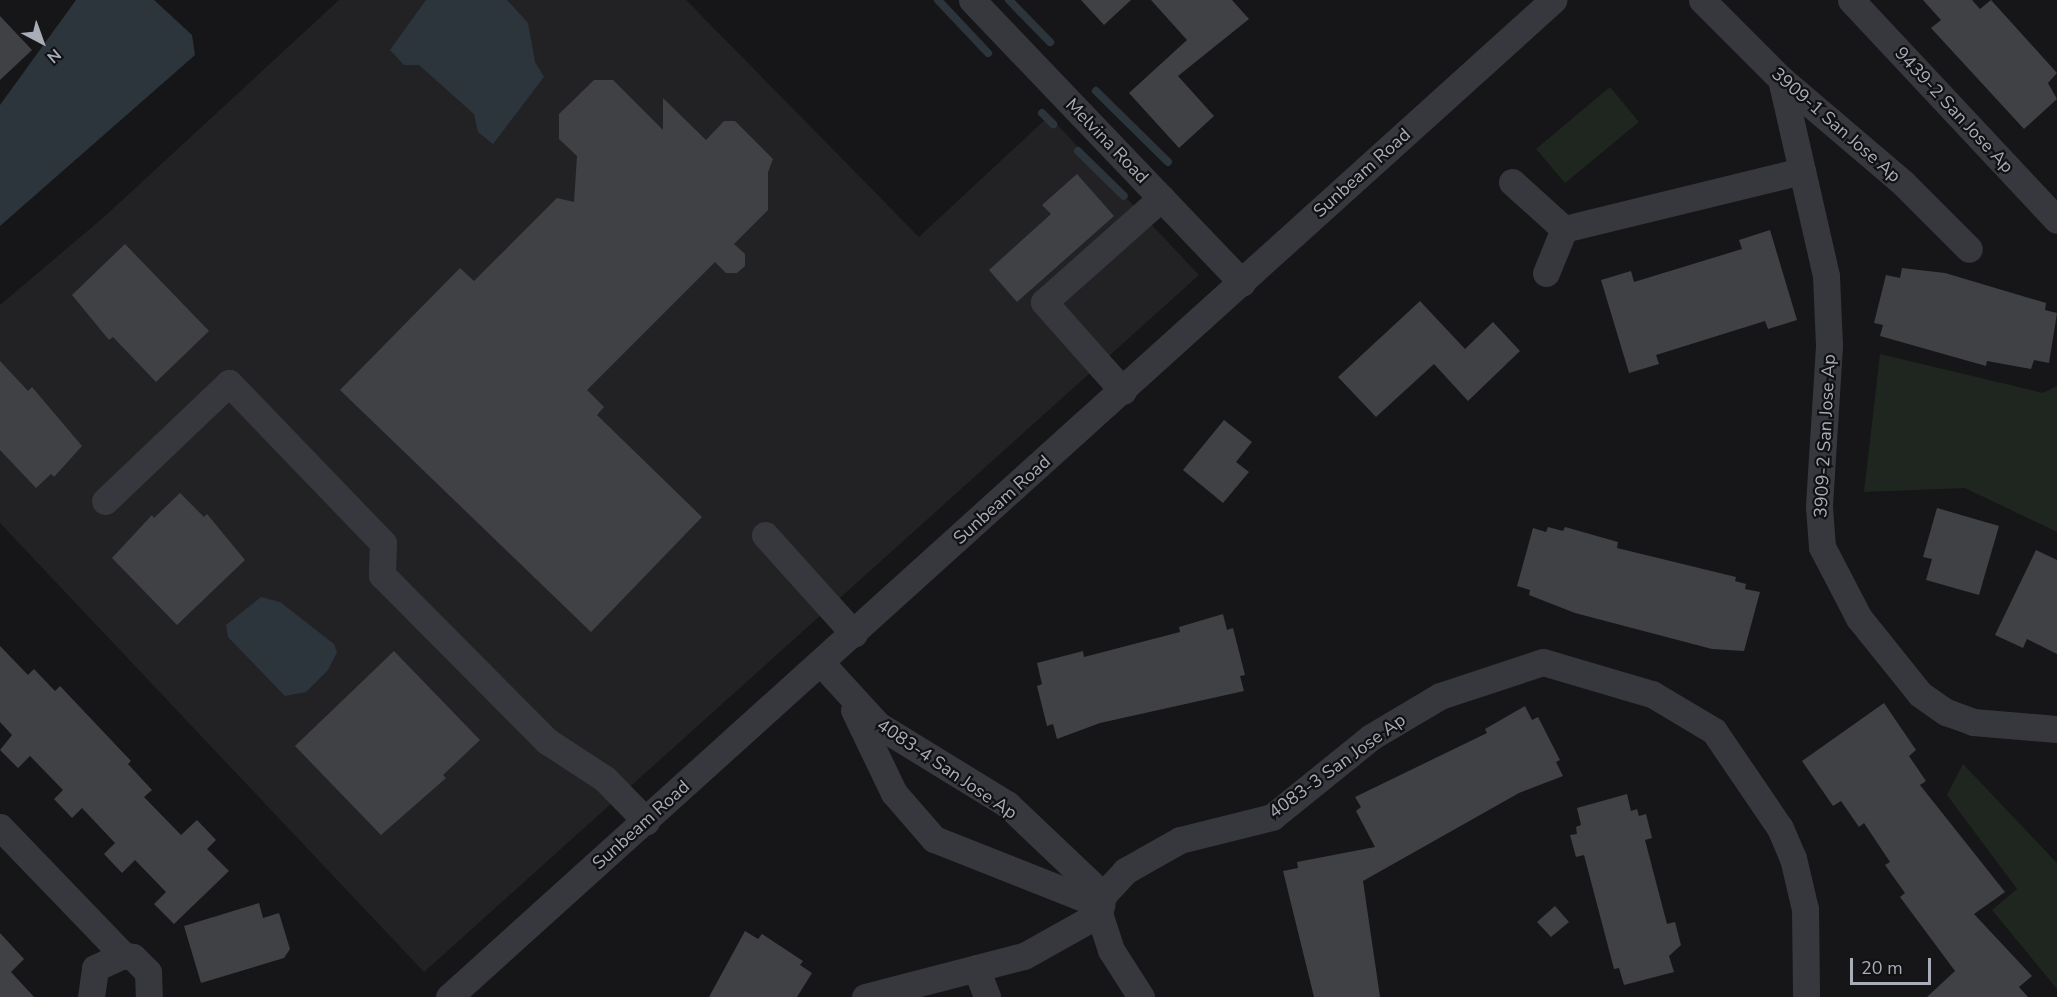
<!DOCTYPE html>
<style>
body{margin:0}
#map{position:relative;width:2057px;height:997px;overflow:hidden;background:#161618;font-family:"Nunito Sans",sans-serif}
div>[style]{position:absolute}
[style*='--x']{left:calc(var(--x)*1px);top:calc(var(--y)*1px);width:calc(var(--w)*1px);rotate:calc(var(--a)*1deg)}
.built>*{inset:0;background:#222225}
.green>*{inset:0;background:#1e261f}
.water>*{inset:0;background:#2c353c}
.stream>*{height:8px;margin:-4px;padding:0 4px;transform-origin:4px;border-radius:4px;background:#2c353c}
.building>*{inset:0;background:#404145}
.minor>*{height:27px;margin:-13.5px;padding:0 13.5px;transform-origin:13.5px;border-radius:13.5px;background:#37383d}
span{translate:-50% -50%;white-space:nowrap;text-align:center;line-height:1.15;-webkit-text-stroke:4.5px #111113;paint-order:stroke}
.street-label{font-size:18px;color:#a8adb8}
.north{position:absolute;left:12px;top:12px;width:60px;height:60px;-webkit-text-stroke:4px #111113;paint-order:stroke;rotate:139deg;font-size:16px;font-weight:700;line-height:24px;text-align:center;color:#a8adb8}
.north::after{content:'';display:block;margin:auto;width:21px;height:27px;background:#a8adb8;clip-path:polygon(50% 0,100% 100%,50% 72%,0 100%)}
.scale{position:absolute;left:1850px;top:958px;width:81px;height:27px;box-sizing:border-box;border:3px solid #a8adb8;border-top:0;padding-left:8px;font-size:18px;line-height:21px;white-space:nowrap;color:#a8adb8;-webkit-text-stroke:4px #111113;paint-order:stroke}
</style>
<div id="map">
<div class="built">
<div style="clip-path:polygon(339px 0,686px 0,919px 237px,1049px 116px,1199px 275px,424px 972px,0 523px,0 305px,104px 217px)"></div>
</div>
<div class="green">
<div style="clip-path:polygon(1610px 87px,1639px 122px,1565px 183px,1536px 149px)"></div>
<div style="clip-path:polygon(1880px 354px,2043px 393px,2057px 386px,2057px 532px,1965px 488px,1864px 492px)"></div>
<div style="clip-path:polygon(1963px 764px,2057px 863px,2057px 989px,1992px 910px,2017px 889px,1947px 795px)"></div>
</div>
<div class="water">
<div style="clip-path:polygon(76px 0,154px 0,192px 35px,195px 55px,0 226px,0 105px)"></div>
<div style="clip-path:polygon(426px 0,507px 0,528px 23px,535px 62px,544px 77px,493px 144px,478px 132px,474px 114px,419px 65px,404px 65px,390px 50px)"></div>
<div style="clip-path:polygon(261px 597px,280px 602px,334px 644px,337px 652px,328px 670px,306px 692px,285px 696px,228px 637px,226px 625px)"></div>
</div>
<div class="stream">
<div style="--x:938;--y:0;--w:73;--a:46.7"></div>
<div style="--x:1009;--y:0;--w:59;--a:45.7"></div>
<div style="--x:1096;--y:91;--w:101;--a:44.6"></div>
<div style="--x:1042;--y:113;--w:16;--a:45"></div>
<div style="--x:1078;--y:151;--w:64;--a:44.4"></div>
</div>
<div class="building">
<div style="clip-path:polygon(1081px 0,1131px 0,1104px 25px)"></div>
<div style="clip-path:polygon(1151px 0,1232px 0,1249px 19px,1178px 76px,1214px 116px,1179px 148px,1129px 93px,1187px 40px)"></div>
<div style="clip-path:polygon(1923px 0,1972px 0,1980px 9px,1991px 0,2057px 73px,2048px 83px,2057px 99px,2024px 129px,1931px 28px,1941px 20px)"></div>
<div style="clip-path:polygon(0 16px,32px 50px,0 80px)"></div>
<div style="clip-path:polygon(594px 80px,613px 80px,663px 130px,663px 98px,706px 140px,724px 121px,735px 121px,773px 159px,768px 172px,768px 210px,734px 244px,745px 254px,745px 266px,737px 273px,726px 273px,715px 262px,587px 390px,604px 407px,597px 415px,702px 517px,591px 632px,340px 390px,460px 268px,474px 281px,557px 198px,574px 202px,577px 156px,559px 139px,559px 114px)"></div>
<div style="clip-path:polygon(1077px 174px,1114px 216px,1017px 302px,989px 270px,1051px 214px,1042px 205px)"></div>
<div style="clip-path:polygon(1770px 230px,1797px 320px,1768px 329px,1765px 321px,1656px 355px,1659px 364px,1629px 373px,1601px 280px,1631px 271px,1634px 282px,1742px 249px,1739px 240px)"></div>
<div style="clip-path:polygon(125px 244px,209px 331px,156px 382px,113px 337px,109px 340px,72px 295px)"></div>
<div style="clip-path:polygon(1902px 268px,1945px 273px,2046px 303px,2045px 310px,2057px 313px,2049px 363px,2034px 360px,2031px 369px,1987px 361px,1986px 366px,1880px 336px,1883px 325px,1874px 323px,1886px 275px,1900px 278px)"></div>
<div style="clip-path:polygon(1420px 301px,1465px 349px,1493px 322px,1520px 351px,1468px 401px,1434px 364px,1376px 417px,1338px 377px)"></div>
<div style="clip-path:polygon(0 361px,28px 391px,32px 387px,82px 446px,54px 477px,51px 474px,36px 488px,0 450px)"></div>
<div style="clip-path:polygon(1224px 420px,1252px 442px,1236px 462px,1249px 472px,1223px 503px,1183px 470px)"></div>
<div style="clip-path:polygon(180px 493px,204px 517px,207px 514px,245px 560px,177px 625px,112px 558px,152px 515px,154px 518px)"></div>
<div style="clip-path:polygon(1937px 508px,1999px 526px,1979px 595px,1926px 580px,1932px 559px,1923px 557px)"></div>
<div style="clip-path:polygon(1548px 527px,1563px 531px,1565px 527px,1618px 542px,1617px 548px,1736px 577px,1735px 581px,1746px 584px,1745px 589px,1760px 592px,1744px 651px,1712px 649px,1575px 613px,1529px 595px,1530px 590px,1517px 586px,1533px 528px,1546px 532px)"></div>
<div style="clip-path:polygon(2036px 550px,2057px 560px,2057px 654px,2027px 639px,2023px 648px,1995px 635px)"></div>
<div style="clip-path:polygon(1223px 614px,1227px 630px,1233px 628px,1245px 675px,1240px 676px,1244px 691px,1100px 723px,1057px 739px,1053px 724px,1047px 726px,1037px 686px,1042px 684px,1037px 663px,1083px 651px,1084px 657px,1180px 632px,1179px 627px)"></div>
<div style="clip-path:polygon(0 646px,28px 675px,34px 669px,55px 691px,60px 686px,131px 761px,128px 764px,152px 790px,144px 797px,181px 835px,197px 820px,216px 840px,207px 849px,229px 871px,174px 924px,154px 904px,166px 892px,135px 860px,122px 873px,104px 854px,115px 843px,82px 808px,72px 818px,54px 799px,63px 790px,30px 756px,18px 768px,0 750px,12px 735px,0 722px)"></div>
<div style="clip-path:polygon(394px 651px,480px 740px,443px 775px,446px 778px,381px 835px,295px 746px)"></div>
<div style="clip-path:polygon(1884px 703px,1916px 750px,1909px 756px,1926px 781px,1920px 785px,2005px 892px,1974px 914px,2032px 976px,2019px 987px,2028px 997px,1927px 997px,1955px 971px,1900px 897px,1905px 893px,1885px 865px,1890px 862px,1864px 823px,1859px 827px,1841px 801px,1833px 806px,1802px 761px)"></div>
<div style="clip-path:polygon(1525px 706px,1532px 720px,1538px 717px,1560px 760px,1556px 762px,1563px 776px,1519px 793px,1363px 881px,1380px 997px,1314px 997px,1283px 871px,1298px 868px,1297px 862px,1375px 847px,1356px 811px,1361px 807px,1355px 797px,1487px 733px,1485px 729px)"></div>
<div style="clip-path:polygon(1627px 794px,1631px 811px,1637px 809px,1639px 816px,1646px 814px,1652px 838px,1645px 840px,1667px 924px,1675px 922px,1681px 945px,1669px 956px,1674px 972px,1624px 985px,1619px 968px,1614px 969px,1584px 855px,1576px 857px,1570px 835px,1577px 834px,1576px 827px,1581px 825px,1577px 808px)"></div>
<div style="clip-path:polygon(259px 903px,263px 918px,279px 913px,290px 949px,284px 958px,201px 983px,184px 926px)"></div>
<div style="clip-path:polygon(1555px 906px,1569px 922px,1551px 937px,1537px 922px)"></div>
<div style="clip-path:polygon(745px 931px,758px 939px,762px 934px,803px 961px,800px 965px,812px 973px,797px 997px,709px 997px)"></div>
<div style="clip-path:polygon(0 933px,24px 959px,11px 972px,34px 997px,0 997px)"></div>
</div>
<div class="minor">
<div style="--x:972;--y:0;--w:391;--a:46.3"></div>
<div style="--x:1702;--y:0;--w:112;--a:45"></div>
<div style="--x:1781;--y:79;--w:160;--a:40.4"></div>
<div style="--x:1903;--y:183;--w:93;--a:45"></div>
<div style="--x:1851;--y:0;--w:301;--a:46.9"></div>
<div style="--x:1781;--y:79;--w:202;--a:77.1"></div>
<div style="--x:1826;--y:276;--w:70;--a:87.5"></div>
<div style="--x:1829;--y:346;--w:161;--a:93.6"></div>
<div style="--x:1819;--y:507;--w:40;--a:85.7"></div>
<div style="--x:1822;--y:547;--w:80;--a:62.5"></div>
<div style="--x:1859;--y:618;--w:97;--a:51.2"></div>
<div style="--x:1920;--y:694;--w:32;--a:35"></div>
<div style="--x:1946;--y:712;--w:29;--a:20"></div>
<div style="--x:1973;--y:722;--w:84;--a:4.8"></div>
<div style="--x:1512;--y:182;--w:70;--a:42.1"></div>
<div style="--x:1564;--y:229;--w:245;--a:-13.7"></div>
<div style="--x:1546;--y:273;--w:48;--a:-67.8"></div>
<div style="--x:1123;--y:391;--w:119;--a:-131.6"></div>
<div style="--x:1044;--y:302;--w:157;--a:-41.6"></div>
<div style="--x:105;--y:501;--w:171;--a:-43.6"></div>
<div style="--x:229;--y:383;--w:222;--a:46.1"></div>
<div style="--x:383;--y:543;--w:32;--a:92"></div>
<div style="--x:382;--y:575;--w:234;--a:45.2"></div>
<div style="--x:547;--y:741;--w:69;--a:33.2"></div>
<div style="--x:605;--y:779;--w:59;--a:45.7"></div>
<div style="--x:765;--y:535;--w:133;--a:48"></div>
<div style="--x:822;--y:664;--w:83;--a:47.4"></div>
<div style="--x:878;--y:725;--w:151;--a:31.5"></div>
<div style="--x:1007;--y:804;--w:132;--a:43.5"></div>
<div style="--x:854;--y:710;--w:92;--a:64.3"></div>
<div style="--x:894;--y:793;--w:61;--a:49"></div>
<div style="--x:934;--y:839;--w:180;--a:21.6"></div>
<div style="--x:0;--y:827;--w:178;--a:46.1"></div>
<div style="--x:976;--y:968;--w:31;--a:69"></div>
<div style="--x:91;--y:997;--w:29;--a:-82"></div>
<div style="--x:95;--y:968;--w:31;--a:-25"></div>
<div style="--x:123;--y:955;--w:10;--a:11"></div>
<div style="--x:133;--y:957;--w:21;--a:45"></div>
<div style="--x:148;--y:972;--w:25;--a:88"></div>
<div style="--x:449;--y:997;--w:1488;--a:-42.08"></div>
<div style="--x:865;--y:997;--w:164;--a:-14.5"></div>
<div style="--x:1024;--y:956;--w:86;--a:-29.2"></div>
<div style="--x:1141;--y:997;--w:56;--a:-122.6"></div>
<div style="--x:1111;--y:950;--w:38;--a:-108"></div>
<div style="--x:1099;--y:914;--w:19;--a:-78"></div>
<div style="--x:1103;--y:895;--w:33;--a:-47"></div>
<div style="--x:1125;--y:871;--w:63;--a:-29.4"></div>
<div style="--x:1180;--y:840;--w:95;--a:-14"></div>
<div style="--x:1272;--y:817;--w:127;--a:-38.9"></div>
<div style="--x:1371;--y:737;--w:80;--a:-30.7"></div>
<div style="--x:1440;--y:696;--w:108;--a:-18.3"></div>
<div style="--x:1543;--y:662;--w:114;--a:16.4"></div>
<div style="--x:1652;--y:694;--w:72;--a:30.8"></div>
<div style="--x:1714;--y:731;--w:117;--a:55.8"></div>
<div style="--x:1780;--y:828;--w:33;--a:67"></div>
<div style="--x:1793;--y:858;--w:52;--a:76.8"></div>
<div style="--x:1805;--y:909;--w:88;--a:89.3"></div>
</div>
<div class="street-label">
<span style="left:1954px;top:110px;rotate:47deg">9439-2 San Jose Ap</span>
<span style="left:1836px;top:125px;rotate:41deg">3909-1 San Jose Ap</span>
<span style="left:1107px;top:141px;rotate:46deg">Melvina Road</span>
<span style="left:1362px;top:173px;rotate:-42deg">Sunbeam Road</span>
<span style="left:1825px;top:436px;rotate:-87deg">3909-2 San Jose Ap</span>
<span style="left:1002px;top:500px;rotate:-42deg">Sunbeam Road</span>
<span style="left:1337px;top:766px;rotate:-36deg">4083-3 San Jose Ap</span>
<span style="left:947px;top:769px;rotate:34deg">4083-4 San Jose Ap</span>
<span style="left:641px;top:825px;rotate:-42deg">Sunbeam Road</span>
</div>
<div class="north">N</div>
<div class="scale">20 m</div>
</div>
